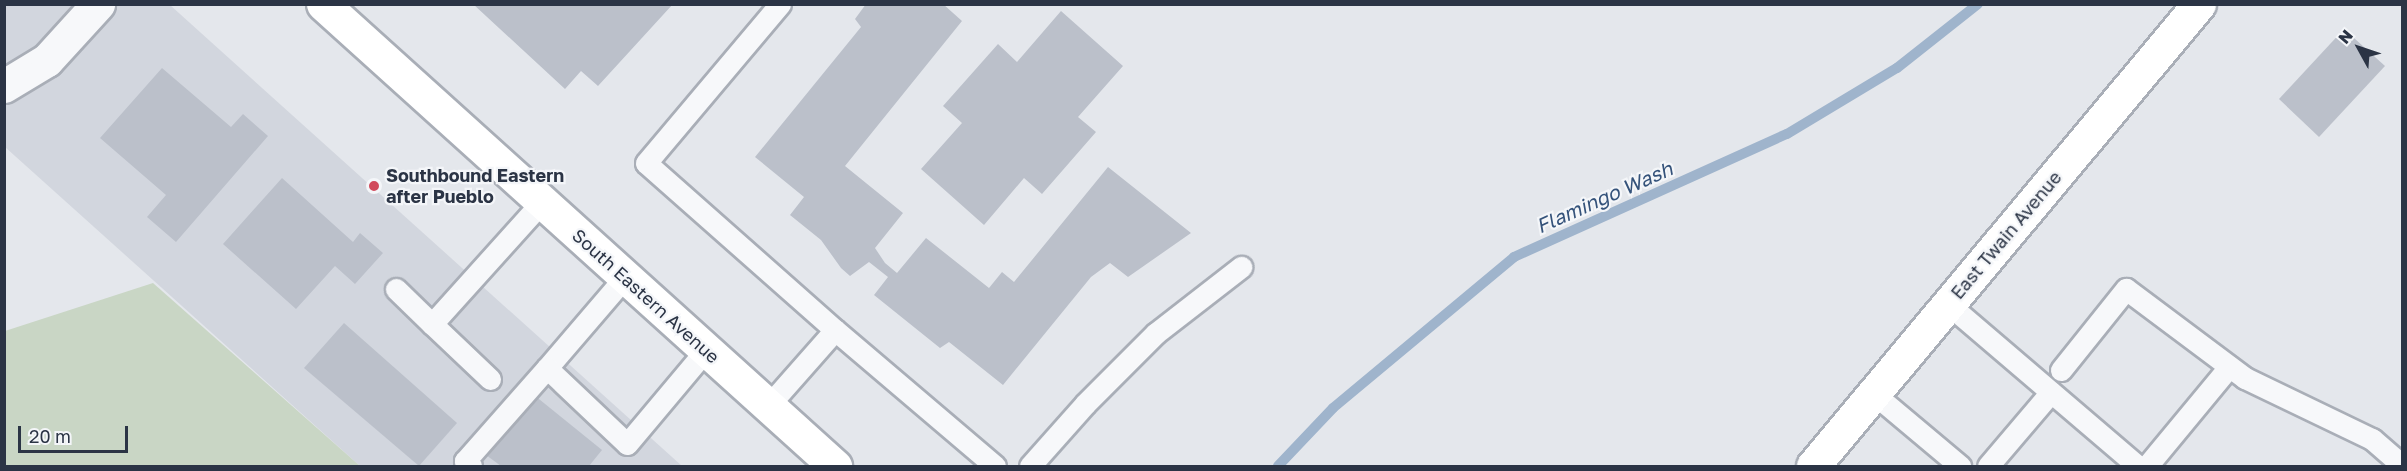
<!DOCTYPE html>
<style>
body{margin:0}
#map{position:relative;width:2407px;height:471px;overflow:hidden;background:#e4e7ec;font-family:"Golos Text",sans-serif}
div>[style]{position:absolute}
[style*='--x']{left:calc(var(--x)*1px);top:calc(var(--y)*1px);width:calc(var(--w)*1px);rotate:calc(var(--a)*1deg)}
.built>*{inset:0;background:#d2d6de}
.green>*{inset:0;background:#c9d6c5}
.stream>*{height:10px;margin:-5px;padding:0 5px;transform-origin:5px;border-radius:5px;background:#9fb4cc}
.building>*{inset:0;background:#bbc0ca}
.roads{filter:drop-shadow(2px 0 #a9aeb7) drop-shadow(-2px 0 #a9aeb7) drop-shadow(0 2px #a9aeb7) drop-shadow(0 -2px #a9aeb7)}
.lane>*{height:21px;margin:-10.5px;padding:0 10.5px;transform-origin:10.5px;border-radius:10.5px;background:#f7f8fa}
.street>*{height:33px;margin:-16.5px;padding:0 16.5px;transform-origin:16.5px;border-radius:16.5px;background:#f7f8fa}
.secondary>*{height:33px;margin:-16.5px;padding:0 16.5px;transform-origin:16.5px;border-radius:16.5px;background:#fff}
.primary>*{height:33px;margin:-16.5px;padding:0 16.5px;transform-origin:16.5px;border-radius:16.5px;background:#fff}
.dots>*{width:16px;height:16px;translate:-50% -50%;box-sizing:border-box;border:3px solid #f4f6f9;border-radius:50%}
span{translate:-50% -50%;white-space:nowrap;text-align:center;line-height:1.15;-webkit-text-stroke:4.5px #f4f6f9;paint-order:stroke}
.poi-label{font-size:18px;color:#2b3445;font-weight:700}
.left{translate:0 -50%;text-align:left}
.street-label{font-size:18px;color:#2b3445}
.water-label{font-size:20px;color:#34527a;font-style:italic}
.frame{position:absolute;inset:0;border:6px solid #2b3445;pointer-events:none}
.north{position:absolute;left:2329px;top:18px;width:60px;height:60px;-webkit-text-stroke:4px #f4f6f9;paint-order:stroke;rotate:310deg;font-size:16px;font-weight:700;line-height:24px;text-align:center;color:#2b3445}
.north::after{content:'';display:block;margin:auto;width:21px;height:27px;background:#2b3445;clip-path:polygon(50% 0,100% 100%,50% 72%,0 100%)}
.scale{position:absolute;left:18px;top:426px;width:110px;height:27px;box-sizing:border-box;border:3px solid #2b3445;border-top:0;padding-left:8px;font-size:18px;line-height:21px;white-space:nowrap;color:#2b3445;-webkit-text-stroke:4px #f4f6f9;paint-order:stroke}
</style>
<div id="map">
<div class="built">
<div style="clip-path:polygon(4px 5px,170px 5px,682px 466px,360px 466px,5px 147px)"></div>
</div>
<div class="green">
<div style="clip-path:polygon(153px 283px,360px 466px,5px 466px,5px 331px)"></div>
</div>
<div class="stream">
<div style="--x:1278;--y:466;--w:80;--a:-46.5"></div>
<div style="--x:1333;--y:408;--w:236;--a:-39.8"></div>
<div style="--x:1514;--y:257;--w:299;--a:-24.3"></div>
<div style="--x:1787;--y:134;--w:128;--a:-31"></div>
<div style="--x:1897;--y:68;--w:103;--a:-38.3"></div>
</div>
<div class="building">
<div style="clip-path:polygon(473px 4px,673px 4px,598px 86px,581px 71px,565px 89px)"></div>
<div style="clip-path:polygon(866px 4px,943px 4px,962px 21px,845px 166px,903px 213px,875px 248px,885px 263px,897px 273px,926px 238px,989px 288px,1002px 272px,1014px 282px,1108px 167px,1191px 233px,1128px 277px,1110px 263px,1091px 277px,1003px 385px,949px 342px,940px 348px,874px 295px,888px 277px,869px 262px,850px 276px,841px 268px,821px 240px,790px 215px,804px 197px,755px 157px,861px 27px,855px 19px)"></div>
<div style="clip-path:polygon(1061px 11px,1123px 66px,1078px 117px,1096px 132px,1042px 194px,1024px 178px,984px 225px,921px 169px,962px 123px,943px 106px,998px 44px,1017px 62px)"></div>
<div style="clip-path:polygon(2344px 29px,2385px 66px,2319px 137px,2279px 99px)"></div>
<div style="clip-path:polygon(162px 68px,231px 127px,243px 114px,268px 136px,176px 242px,147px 217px,166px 195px,100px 138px)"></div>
<div style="clip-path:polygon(282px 178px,353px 242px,360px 233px,383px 253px,355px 284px,335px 266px,296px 309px,223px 244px)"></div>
<div style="clip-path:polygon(344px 323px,457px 423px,419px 466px,304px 368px)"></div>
<div style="clip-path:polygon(534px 395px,602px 450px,589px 466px,501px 466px,486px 455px)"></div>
</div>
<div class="roads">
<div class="lane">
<div style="--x:396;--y:289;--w:50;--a:44.2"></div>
<div style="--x:1948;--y:304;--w:250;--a:40.5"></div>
<div style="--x:835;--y:330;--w:210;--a:40.4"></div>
<div style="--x:547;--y:368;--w:120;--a:-49.4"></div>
<div style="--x:2061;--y:370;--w:104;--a:-51.3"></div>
<div style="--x:2126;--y:289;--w:149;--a:36.8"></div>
<div style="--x:2245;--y:378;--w:141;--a:25.7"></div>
<div style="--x:2372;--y:439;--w:40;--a:41"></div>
<div style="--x:490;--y:379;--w:80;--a:-136.5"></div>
<div style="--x:432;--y:324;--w:164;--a:-48"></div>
<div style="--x:1873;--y:393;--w:114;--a:40"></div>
<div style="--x:768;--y:406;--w:101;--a:-48.6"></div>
<div style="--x:835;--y:330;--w:252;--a:-138.5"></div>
<div style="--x:646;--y:163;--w:208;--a:-49.9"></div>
<div style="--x:471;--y:466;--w:8;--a:-140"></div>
<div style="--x:465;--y:461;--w:124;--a:-48.6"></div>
<div style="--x:547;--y:368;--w:110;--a:43.5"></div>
<div style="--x:627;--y:444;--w:123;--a:-50"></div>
<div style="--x:1030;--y:466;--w:83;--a:-48.4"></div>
<div style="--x:1085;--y:404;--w:100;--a:-45"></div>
<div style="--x:1156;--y:333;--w:108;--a:-37.8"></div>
<div style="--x:1988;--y:466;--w:97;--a:-49.6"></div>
<div style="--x:2147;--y:466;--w:129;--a:-50.4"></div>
</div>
<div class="street">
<div style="--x:4;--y:86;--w:50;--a:-31.2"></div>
<div style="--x:47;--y:60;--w:76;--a:-47.7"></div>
</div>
<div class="secondary">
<div style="--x:1813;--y:466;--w:602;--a:-50.12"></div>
</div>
<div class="primary">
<div style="--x:323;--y:4;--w:690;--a:42.06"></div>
</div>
</div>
<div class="dots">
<div style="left:374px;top:186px;background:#d1495b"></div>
</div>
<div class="poi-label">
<span class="left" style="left:386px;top:186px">Southbound Eastern<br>after Pueblo</span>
</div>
<div class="street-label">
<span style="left:2006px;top:235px;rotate:-50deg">East Twain Avenue</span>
<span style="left:646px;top:296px;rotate:42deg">South Eastern Avenue</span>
</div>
<div class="water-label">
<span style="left:1604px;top:197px;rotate:-24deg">Flamingo Wash</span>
</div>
<div class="frame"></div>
<div class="north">N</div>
<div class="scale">20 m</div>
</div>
